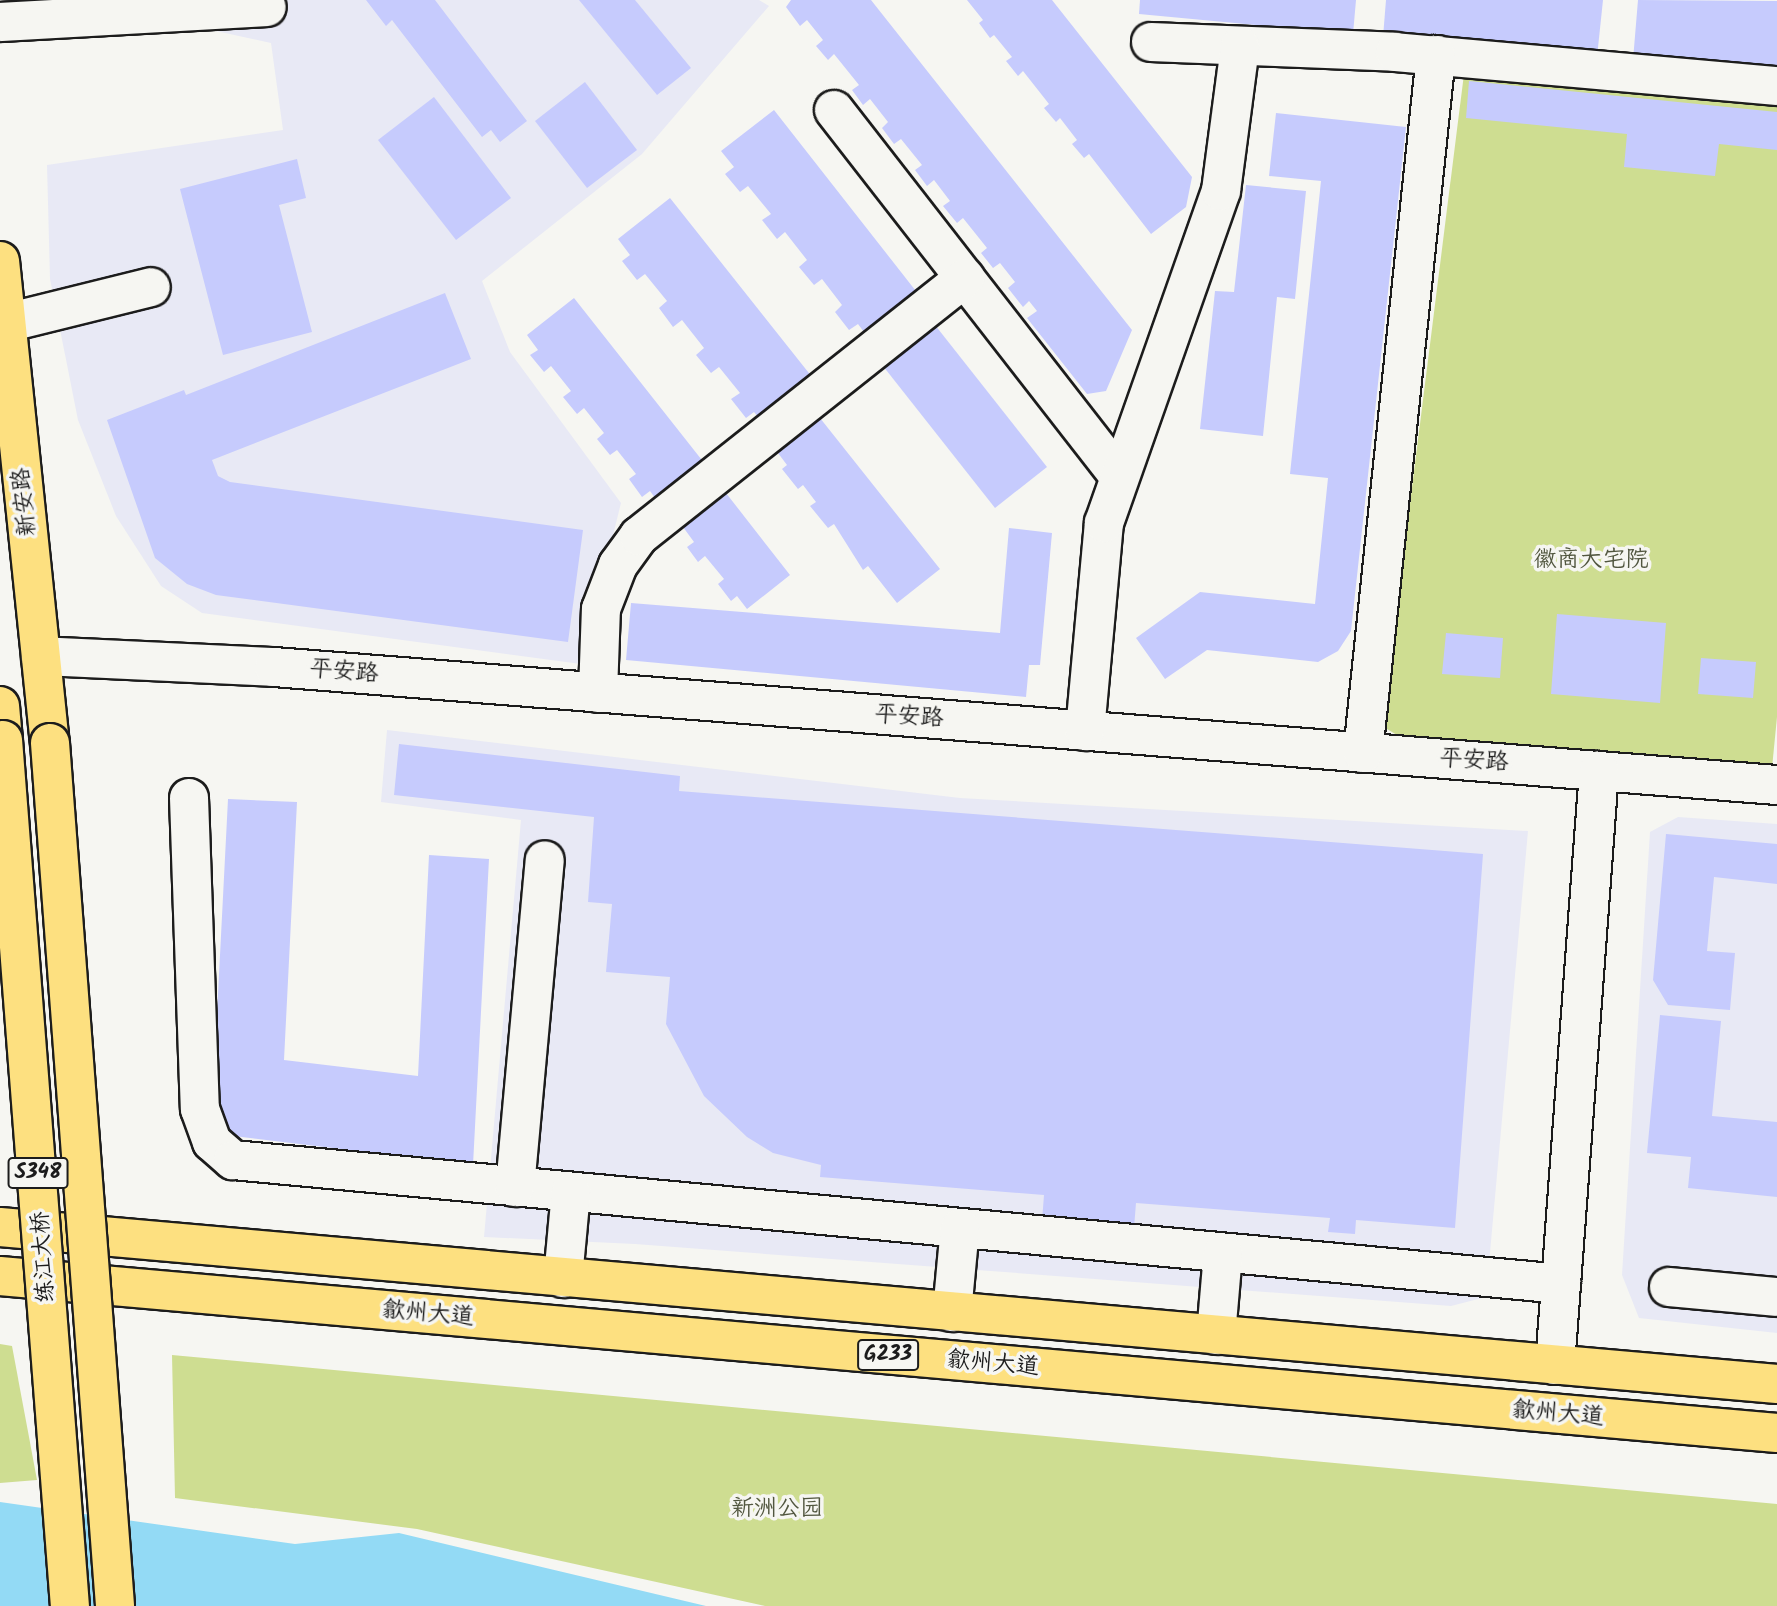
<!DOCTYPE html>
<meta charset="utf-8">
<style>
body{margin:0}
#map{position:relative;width:1777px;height:1606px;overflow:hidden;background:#f6f6f2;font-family:Kalam,"LXGW WenKai TC",sans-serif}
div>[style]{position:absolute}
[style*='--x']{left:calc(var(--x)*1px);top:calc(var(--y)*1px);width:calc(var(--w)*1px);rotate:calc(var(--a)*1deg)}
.built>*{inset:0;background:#e8e9f5}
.green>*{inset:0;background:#cedd91}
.water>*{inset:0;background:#93daf5}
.building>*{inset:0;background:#c6cbfd}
.roads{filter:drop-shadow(2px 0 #1c1c1c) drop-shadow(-2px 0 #1c1c1c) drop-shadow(0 2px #1c1c1c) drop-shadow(0 -2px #1c1c1c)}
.minor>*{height:38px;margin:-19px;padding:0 19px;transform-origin:19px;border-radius:19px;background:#f6f6f2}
.major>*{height:38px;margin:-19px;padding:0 19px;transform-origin:19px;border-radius:19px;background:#fde080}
.highway>*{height:38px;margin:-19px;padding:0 19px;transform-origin:19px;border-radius:19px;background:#fde080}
.bridges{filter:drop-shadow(2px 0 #1c1c1c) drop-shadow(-2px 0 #1c1c1c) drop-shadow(0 2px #1c1c1c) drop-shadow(0 -2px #1c1c1c)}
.major-bridge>*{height:38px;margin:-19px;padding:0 19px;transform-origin:19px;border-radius:19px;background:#fde080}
span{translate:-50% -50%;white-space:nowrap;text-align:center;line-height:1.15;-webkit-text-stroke:7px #f6f6f2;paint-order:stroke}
.shield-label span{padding:2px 5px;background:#f6f6f2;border:2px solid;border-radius:5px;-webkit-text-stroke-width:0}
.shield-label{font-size:21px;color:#1c1c1c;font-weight:700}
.street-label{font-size:23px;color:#1c1c1c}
.park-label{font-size:23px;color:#51563f}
</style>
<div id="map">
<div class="built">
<div style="clip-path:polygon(37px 0,759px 0,769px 6px,642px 154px,482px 281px,510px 352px,621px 503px,581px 664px,202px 613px,161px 586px,116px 516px,78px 420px,50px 279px,47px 165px,283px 130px,271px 43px,175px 22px,41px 39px)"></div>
<div style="clip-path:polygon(387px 730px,960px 798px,1528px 831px,1486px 1297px,1451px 1306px,635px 1244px,484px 1237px,521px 820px,381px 802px)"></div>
<div style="clip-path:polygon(1678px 817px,1777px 824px,1777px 1333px,1639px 1318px,1622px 1275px,1650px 832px)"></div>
</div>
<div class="green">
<div style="clip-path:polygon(1465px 66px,1777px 100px,1777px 717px,1772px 768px,1402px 738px,1382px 726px)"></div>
<div style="clip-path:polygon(0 1344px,12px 1346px,37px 1480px,0 1483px)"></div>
<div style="clip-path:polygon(172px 1355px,1777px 1504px,1777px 1606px,765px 1606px,417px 1529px,175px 1498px)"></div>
</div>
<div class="water">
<div style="clip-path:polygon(0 1502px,295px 1544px,399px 1533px,706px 1606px,0 1606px)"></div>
</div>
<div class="building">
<div style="clip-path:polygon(366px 0,435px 0,527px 121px,500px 142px,491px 130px,482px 137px,392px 20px,386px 26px)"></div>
<div style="clip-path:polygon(579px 0,635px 0,691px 68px,657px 95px)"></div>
<div style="clip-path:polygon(791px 0,871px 0,1132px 330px,1106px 391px,1087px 394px,1027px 318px,1037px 311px,1029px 301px,1023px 307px,1008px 288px,1015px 282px,1000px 263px,993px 268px,981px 253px,987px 248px,963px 218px,957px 223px,943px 206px,950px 201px,934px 180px,927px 186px,915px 170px,922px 165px,901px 139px,894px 144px,882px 128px,888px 122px,870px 99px,863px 105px,852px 90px,859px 85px,834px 54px,828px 60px,816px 46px,823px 40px,807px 20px,800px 26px,786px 7px)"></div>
<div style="clip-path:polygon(967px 0,1052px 0,1192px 177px,1186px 207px,1151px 234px,1089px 154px,1084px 158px,1072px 144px,1077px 140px,1060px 118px,1056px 122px,1044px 108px,1049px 104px,1023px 71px,1018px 76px,1006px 61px,1012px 57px,994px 35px,990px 38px,979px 23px,983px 20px)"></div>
<div style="clip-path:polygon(1140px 0,1356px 0,1353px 34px,1139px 14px)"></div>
<div style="clip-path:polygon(1386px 0,1603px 0,1597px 57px,1383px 37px)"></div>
<div style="clip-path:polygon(1638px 0,1777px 1px,1777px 74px,1633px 60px)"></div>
<div style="clip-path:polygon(1469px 81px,1777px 112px,1777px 150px,1719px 144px,1715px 176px,1624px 167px,1627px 134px,1466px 118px)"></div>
<div style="clip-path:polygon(585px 82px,637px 150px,587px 188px,535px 121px)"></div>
<div style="clip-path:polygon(434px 97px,511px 198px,456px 240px,378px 140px)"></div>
<div style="clip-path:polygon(774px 110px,919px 295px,867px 336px,858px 324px,849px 330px,835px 312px,842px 305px,822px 279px,814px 285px,799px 267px,807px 260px,785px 232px,777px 239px,762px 220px,771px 214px,748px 186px,740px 192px,725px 174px,734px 167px,721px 151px)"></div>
<div style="clip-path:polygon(1276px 113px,1406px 127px,1351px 631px,1338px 651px,1318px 662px,1207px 650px,1165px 679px,1136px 638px,1200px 592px,1315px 604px,1328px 478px,1290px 474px,1321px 181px,1269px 176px)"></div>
<div style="clip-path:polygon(297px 159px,306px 198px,279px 205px,312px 332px,223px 355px,180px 189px)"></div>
<div style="clip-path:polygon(1246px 185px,1306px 191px,1295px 299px,1277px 297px,1263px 436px,1200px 429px,1215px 291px,1234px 292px)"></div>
<div style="clip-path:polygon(670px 198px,816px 382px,764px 424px,754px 412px,746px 418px,731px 399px,740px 393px,719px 367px,711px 373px,696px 355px,704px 348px,682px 320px,673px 327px,659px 308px,667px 301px,645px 274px,637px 280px,622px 261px,630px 255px,618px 239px)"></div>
<div style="clip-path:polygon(445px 293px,471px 359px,212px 460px,218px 476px,230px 482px,583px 530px,568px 642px,216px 595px,187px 584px,155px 558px,107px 420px,184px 390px,186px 395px)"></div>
<div style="clip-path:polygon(574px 298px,705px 464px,658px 502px,650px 491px,642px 497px,629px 479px,636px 474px,617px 450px,610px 455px,597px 439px,604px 433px,584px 408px,577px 414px,563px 397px,571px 391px,551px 366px,544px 372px,530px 355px,538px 350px,527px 335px)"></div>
<div style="clip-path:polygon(935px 325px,1047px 467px,995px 508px,883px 366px)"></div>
<div style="clip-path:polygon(820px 418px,940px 569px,897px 603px,868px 566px,863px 570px,834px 524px,828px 528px,810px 506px,816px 502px,803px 485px,798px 489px,782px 469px,787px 465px,778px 453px)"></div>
<div style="clip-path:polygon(726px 493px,790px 575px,747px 609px,737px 596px,731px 601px,718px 584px,724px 579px,705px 556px,698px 562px,687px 547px,694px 542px,683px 527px)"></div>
<div style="clip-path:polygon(1009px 528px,1052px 533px,1040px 665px,1029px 665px,1026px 697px,626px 660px,631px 603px,1000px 633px)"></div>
<div style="clip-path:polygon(1557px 614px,1666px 623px,1660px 703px,1551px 694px)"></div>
<div style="clip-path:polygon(1446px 633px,1503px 638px,1500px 678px,1442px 674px)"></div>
<div style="clip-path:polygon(1701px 658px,1756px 662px,1753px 698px,1698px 694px)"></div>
<div style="clip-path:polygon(399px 744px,680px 776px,679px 791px,1483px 854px,1455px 1228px,1356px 1220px,1355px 1234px,1328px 1232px,1330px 1218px,1136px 1203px,1134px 1228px,1042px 1221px,1044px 1195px,820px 1177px,821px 1165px,773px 1153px,747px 1137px,704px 1096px,666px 1024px,670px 977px,606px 972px,612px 904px,588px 902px,594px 817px,394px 795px)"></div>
<div style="clip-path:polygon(228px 799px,297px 802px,284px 1060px,418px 1076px,429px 855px,489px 859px,473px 1165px,226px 1135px,212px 1111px)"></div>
<div style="clip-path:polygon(1666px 834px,1777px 844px,1777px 884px,1714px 877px,1707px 951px,1735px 953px,1730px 1010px,1668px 1005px,1653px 980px)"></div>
<div style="clip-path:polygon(1660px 1015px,1721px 1021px,1712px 1116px,1777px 1122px,1777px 1197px,1688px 1188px,1691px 1157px,1647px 1153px)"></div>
</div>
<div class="roads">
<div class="minor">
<div style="--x:0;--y:22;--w:267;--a:-3.2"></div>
<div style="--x:1151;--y:42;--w:244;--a:2.3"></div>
<div style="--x:1395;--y:52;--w:384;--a:5.1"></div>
<div style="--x:834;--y:110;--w:464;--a:52.1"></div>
<div style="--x:6;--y:323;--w:149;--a:-13.9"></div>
<div style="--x:41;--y:656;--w:233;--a:2.7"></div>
<div style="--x:274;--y:667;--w:1508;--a:4.49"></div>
<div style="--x:598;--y:693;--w:84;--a:-88"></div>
<div style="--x:601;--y:609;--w:47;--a:-68.9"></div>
<div style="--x:618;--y:565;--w:36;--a:-54"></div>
<div style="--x:639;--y:536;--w:416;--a:-38.4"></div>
<div style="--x:1085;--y:731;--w:209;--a:-84.8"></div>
<div style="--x:1104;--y:523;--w:352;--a:-70.6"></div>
<div style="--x:1221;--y:191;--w:146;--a:-82.5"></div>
<div style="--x:1363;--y:753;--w:702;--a:-84.03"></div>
<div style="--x:189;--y:798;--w:311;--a:88"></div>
<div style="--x:200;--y:1109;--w:35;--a:70"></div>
<div style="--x:212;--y:1142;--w:28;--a:41"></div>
<div style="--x:233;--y:1160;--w:1334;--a:5.33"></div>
<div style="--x:515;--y:1187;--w:328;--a:-84.8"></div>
<div style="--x:563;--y:1278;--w:86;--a:-84.7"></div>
<div style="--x:1669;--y:1287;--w:108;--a:5.3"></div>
<div style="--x:952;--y:1312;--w:84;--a:-84.6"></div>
<div style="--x:1216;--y:1335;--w:82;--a:-85.1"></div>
<div style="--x:1555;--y:1365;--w:596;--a:-85.76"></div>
</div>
<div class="major">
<div style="--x:0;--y:261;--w:485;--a:84.1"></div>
<div style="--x:0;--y:706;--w:34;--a:85"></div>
</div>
<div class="highway">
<div style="--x:0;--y:1227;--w:1784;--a:5.05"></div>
<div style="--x:0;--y:1276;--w:1784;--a:5.05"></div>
</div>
</div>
<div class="bridges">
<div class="major-bridge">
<div style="--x:3;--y:740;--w:869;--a:85.58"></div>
<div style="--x:50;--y:743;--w:865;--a:85.69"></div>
</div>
</div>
<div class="shield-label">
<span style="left:38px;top:1173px">S348</span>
<span style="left:888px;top:1355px">G233</span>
</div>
<div class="street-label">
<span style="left:25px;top:502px;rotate:-96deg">新安路</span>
<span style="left:344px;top:672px;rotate:5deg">平安路</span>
<span style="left:909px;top:717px;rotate:4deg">平安路</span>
<span style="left:1474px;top:761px;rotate:4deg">平安路</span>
<span style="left:44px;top:1257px;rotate:-94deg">练江大桥</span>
<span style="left:428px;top:1314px;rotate:5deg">歙州大道</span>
<span style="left:993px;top:1364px;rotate:5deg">歙州大道</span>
<span style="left:1558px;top:1414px;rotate:5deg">歙州大道</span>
</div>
<div class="park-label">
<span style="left:1591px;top:560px">徽商大宅院</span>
<span style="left:777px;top:1509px">新洲公园</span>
</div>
</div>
